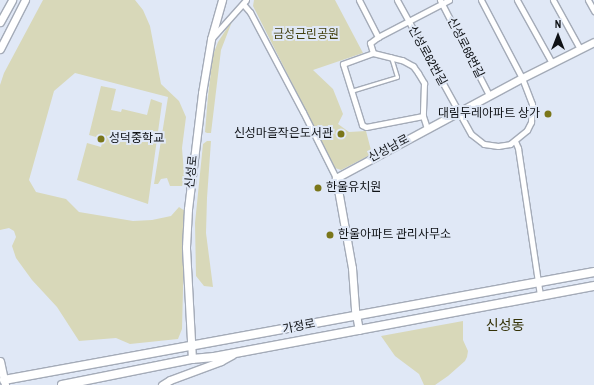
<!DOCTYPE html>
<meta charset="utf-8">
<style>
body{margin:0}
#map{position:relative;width:594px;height:385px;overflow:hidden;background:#e0e8f6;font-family:"Archivo Narrow","Noto Sans KR",sans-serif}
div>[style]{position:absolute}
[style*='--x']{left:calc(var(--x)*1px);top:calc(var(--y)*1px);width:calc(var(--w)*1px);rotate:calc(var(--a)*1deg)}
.green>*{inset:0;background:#d8d8b9}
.roads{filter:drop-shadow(1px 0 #a4abb8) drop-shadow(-1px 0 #a4abb8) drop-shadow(0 1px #a4abb8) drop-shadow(0 -1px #a4abb8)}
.lane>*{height:2.5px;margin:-1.25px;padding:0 1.25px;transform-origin:1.25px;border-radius:1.25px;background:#fff}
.street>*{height:5px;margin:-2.5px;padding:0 2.5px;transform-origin:2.5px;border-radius:2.5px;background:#fff}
.secondary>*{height:7px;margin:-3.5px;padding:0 3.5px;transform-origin:3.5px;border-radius:3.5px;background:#fff}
.primary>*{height:8px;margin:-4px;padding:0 4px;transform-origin:4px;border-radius:4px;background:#fff}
.dots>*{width:11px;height:11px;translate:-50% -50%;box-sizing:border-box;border:2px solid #e0e8f6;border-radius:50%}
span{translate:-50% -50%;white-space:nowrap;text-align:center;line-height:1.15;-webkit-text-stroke:4px #e0e8f6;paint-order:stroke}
.park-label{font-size:12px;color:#413f0e}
.street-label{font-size:12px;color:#0f1216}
.poi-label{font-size:12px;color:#0f1216}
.right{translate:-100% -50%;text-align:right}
.left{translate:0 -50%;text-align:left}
.quarter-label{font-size:14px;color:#343207}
.north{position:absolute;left:538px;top:16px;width:40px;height:40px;-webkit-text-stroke:3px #e0e8f6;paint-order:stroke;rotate:0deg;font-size:11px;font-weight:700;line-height:16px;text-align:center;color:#0f1216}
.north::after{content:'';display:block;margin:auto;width:14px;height:18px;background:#0f1216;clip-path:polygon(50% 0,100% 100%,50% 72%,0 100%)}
</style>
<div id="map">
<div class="green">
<div style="clip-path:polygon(43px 0,135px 0,143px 10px,150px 26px,161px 84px,179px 101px,186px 117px,182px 148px,185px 186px,170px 186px,167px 178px,161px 179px,158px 184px,154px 184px,168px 97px,75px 73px,54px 91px,29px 180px,36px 192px,66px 199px,79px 212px,133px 221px,152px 220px,171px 216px,179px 207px,185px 211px,182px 329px,178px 339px,130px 344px,116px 338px,79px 341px,57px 307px,32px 280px,16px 258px,12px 246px,16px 237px,14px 231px,9px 228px,0 230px,0 85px,4px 73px)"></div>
<div style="clip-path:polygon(254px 0,335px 0,363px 53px,313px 70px,333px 89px,343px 114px,338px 124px,349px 132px,366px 131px,372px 154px,341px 170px,335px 168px,253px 6px)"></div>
<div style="clip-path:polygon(233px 19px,221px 50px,211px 133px,207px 133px,205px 132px,208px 96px,213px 55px,218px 42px)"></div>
<div style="clip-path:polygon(101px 86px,116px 89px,111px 110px,121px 112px,122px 109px,147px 115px,151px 99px,162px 103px,148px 204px,77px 180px,87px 143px,101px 147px,103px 139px,89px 135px)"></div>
<div style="clip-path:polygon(207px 141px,211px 141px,207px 198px,206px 233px,213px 287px,204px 286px,196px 276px,195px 223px,203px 144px)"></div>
<div style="clip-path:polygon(463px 321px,463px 340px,468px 351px,467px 357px,465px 361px,448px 376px,435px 385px,424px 385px,419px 374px,395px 356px,381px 336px)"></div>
</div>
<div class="roads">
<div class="lane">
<div style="--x:351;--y:91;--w:48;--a:-16.9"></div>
<div style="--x:397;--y:77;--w:21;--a:-107"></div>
</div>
<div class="street">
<div style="--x:359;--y:0;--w:42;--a:62.8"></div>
<div style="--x:378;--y:37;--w:10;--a:143"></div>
<div style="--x:370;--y:43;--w:10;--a:73"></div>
<div style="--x:373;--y:53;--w:30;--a:14"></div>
<div style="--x:402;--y:60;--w:13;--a:29"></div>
<div style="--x:413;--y:66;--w:9;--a:54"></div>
<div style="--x:418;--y:73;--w:12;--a:59"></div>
<div style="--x:424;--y:83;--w:33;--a:92"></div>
<div style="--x:423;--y:116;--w:13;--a:72"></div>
<div style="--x:397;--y:0;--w:153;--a:61.1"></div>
<div style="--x:471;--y:134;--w:16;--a:38"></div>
<div style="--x:484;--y:144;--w:14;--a:8"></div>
<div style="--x:498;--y:146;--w:12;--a:-9"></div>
<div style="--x:510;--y:144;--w:22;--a:-39"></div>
<div style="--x:527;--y:130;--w:9;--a:-63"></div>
<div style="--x:531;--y:122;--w:18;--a:-87"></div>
<div style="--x:532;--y:104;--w:28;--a:-111"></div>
<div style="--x:522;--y:78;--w:88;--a:-117.7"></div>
<div style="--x:440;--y:0;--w:107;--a:62.7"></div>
<div style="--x:517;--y:0;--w:72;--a:60.9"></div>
<div style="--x:553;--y:0;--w:56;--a:61.1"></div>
<div style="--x:588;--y:0;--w:13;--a:61"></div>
<div style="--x:243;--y:4;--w:11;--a:49"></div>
<div style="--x:250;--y:12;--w:113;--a:62.1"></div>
<div style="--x:303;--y:112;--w:74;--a:63.4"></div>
<div style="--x:378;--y:37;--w:80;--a:-27.5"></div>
<div style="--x:212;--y:38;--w:51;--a:-48.2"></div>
<div style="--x:373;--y:53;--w:32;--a:160"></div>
<div style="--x:343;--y:64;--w:64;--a:72.7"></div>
<div style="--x:362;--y:125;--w:4;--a:27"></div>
<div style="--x:366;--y:127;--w:58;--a:-10.9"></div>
<div style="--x:515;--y:141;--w:8;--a:67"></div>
<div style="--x:518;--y:148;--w:150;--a:81.5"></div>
</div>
<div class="secondary">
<div style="--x:0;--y:22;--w:25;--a:-61"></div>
<div style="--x:0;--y:49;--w:55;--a:-63"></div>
<div style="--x:359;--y:330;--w:21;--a:-101"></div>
<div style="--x:355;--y:309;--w:41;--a:-94.2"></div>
<div style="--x:352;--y:268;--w:91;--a:-100.1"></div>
<div style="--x:336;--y:178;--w:211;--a:-28.3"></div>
<div style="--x:522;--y:78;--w:80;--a:-26.6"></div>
<div style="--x:192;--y:359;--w:112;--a:-93.1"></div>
<div style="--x:186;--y:247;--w:38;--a:-87"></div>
<div style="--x:188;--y:209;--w:117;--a:-83.1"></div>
<div style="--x:202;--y:93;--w:55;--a:-80.5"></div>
<div style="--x:211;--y:39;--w:41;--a:-74.2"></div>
<div style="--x:0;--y:361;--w:25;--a:78"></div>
<div style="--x:162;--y:385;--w:9;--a:-32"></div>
<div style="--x:170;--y:380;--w:54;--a:-20.4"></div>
<div style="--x:221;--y:361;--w:13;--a:-29"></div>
</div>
<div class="primary">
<div style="--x:4;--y:380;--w:600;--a:-10.37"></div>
<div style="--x:62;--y:385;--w:133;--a:-11.3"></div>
<div style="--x:192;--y:359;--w:22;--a:-5"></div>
<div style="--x:214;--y:357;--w:387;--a:-10.6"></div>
</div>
</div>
<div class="dots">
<div style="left:548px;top:114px;background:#7a761a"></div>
<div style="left:341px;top:134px;background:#7a761a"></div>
<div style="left:101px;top:139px;background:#7a761a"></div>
<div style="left:318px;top:188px;background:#7a761a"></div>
<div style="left:330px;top:235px;background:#7a761a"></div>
</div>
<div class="park-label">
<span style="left:306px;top:35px">금성근린공원</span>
</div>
<div class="street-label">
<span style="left:465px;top:48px;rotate:63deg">신성로68번길</span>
<span style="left:427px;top:56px;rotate:61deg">신성로62번길</span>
<span style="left:389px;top:149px;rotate:-28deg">신성남로</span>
<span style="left:192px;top:172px;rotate:-84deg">신성로</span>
<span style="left:299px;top:327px;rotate:-11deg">가정로</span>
</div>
<div class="poi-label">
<span class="right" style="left:540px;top:114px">대림두레아파트 상가</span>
<span class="right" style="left:333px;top:134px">신성마을작은도서관</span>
<span class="left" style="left:109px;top:139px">성덕중학교</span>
<span class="left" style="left:326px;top:188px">한울유치원</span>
<span class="left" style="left:338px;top:235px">한울아파트 관리사무소</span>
</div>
<div class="quarter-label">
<span style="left:505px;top:325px">신성동</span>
</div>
<div class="north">N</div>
</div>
